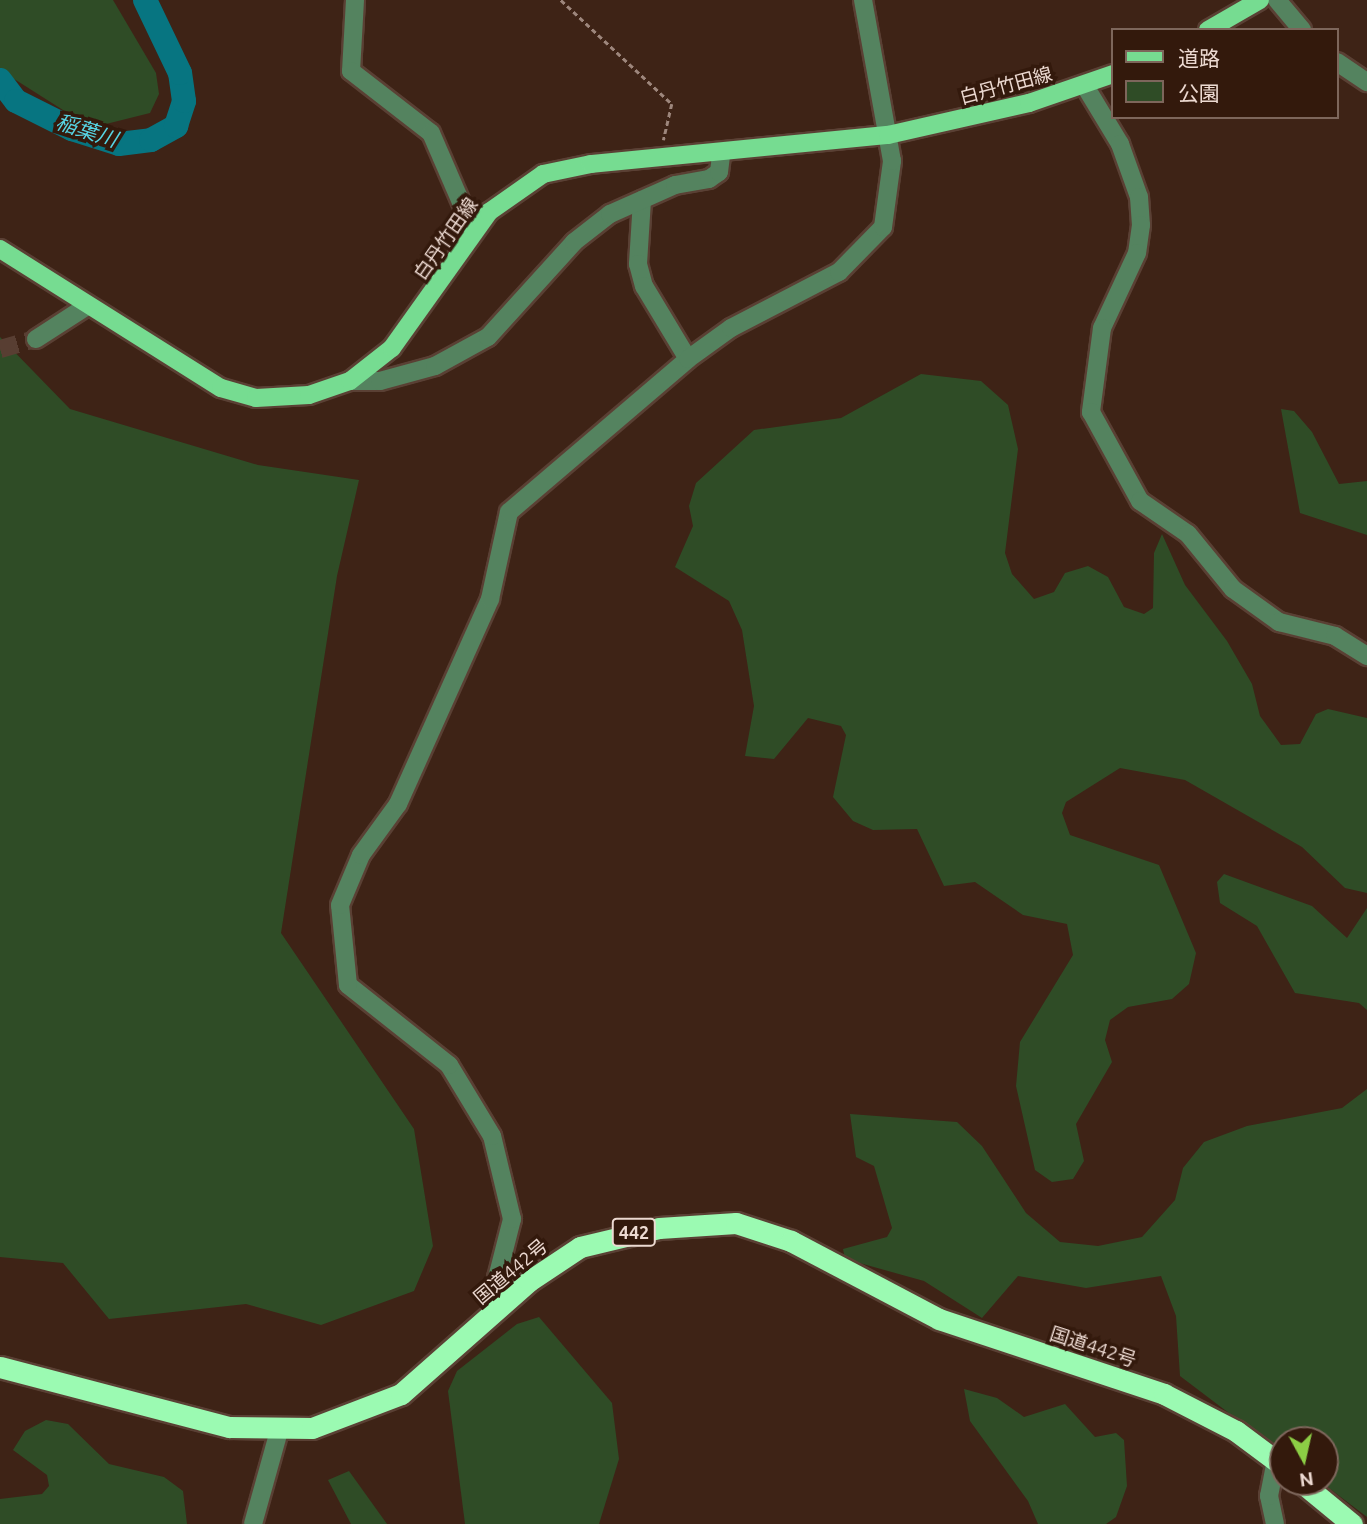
<!DOCTYPE html>
<meta charset="utf-8">
<style>
body{margin:0}
#map{position:relative;width:1367px;height:1524px;overflow:hidden;background:#3e2316;font-family:Ubuntu,"Noto Sans JP",sans-serif}
div>[style]{position:absolute}
[style*='--x']{left:calc(var(--x)*1px);top:calc(var(--y)*1px);width:calc(var(--w)*1px);rotate:calc(var(--a)*1deg)}
.green>*{inset:0;background:#2f4c26}
.river>*{height:24px;margin:-12px;padding:0 12px;transform-origin:12px;border-radius:12px;background:#077581}
.minor-tunnel>*{height:18px;margin-top:-9px;transform-origin:0;background:repeating-linear-gradient(90deg,#583e32 0 18px,transparent 0 27px)}
.path>*{height:2.5px;margin-top:-1.25px;transform-origin:0;background:repeating-linear-gradient(90deg,#9d867c 0 5px,transparent 0 8.5px)}
.roads{filter:drop-shadow(2px 0 #5a4034) drop-shadow(-2px 0 #5a4034) drop-shadow(0 2px #5a4034) drop-shadow(0 -2px #5a4034)}
.minor>*{height:18px;margin:-9px;padding:0 9px;transform-origin:9px;border-radius:9px;background:#54835f}
.major>*{height:18px;margin:-9px;padding:0 9px;transform-origin:9px;border-radius:9px;background:#76dc91}
.highway>*{height:21px;margin:-10.5px;padding:0 10.5px;transform-origin:10.5px;border-radius:10.5px;background:#9bfab2}
span{translate:-50% -50%;white-space:nowrap;text-align:center;line-height:1.15;-webkit-text-stroke:7px #33190c;paint-order:stroke}
.shield-label span{padding:2px 5px;background:#33190c;border:2px solid;border-radius:5px;-webkit-text-stroke-width:0}
.shield-label{font-size:18px;color:#ecd9d1;font-weight:700}
.street-label{font-size:19px;color:#ecd9d1}
.water-label{font-size:21px;color:#57d3e3;font-style:italic}
.legend{position:absolute;left:1111px;top:28px;width:228px;height:91px;box-sizing:border-box;background:#33190c;border:2px solid #7d665b;margin:0;padding:9px 12px;list-style:none;font-size:21px;color:#ecd9d1}
.legend li{display:flex;align-items:center;gap:14px;height:35px}
.legend b{width:35px;border:2px solid #7d665b}
.north{position:absolute;left:1269px;top:1426px;width:70px;height:70px;box-sizing:border-box;background:#33190c;border:2px solid #7d665b;border-radius:50%;rotate:172deg;font-size:19px;font-weight:700;line-height:28px;text-align:center;color:#ecd9d1}
.north::after{content:'';display:block;margin:auto;width:24px;height:32px;background:#8cce45;clip-path:polygon(50% 0,100% 100%,50% 72%,0 100%)}
</style>
<div id="map">
<div class="green">
<div style="clip-path:polygon(0 0,113px 0,156px 73px,159px 94px,150px 113px,106px 124px,63px 110px,0 70px)"></div>
<div style="clip-path:polygon(0 337px,70px 409px,258px 465px,359px 480px,337px 576px,281px 933px,414px 1129px,433px 1246px,414px 1291px,321px 1325px,246px 1304px,109px 1319px,63px 1263px,0 1257px)"></div>
<div style="clip-path:polygon(921px 374px,981px 381px,1008px 405px,1018px 449px,1005px 553px,1012px 574px,1034px 599px,1054px 592px,1065px 573px,1088px 566px,1108px 577px,1124px 607px,1144px 614px,1153px 608px,1154px 553px,1162px 534px,1185px 585px,1227px 641px,1252px 684px,1260px 716px,1281px 745px,1300px 744px,1316px 714px,1328px 709px,1367px 718px,1367px 893px,1345px 888px,1302px 847px,1185px 780px,1120px 768px,1066px 802px,1062px 813px,1070px 835px,1159px 865px,1196px 953px,1189px 984px,1172px 999px,1128px 1007px,1110px 1020px,1105px 1040px,1112px 1062px,1076px 1124px,1084px 1161px,1073px 1179px,1052px 1182px,1035px 1170px,1016px 1086px,1020px 1042px,1073px 955px,1067px 924px,1023px 915px,975px 882px,944px 886px,917px 829px,873px 830px,853px 821px,833px 797px,846px 735px,841px 726px,808px 718px,774px 759px,745px 756px,754px 706px,742px 630px,729px 601px,675px 567px,693px 526px,689px 506px,696px 483px,754px 430px,841px 418px)"></div>
<div style="clip-path:polygon(1281px 409px,1294px 411px,1312px 432px,1339px 484px,1367px 481px,1367px 535px,1300px 513px)"></div>
<div style="clip-path:polygon(1224px 874px,1312px 906px,1347px 938px,1367px 908px,1367px 1010px,1359px 1003px,1295px 993px,1257px 926px,1220px 903px,1217px 882px)"></div>
<div style="clip-path:polygon(1367px 1089px,1367px 1517px,1321px 1482px,1325px 1440px,1283px 1440px,1283px 1454px,1180px 1376px,1176px 1316px,1161px 1276px,1086px 1288px,1018px 1276px,982px 1318px,924px 1281px,845px 1259px,843px 1249px,887px 1237px,892px 1228px,874px 1166px,856px 1157px,850px 1114px,957px 1122px,982px 1146px,1026px 1213px,1060px 1242px,1098px 1246px,1142px 1237px,1175px 1200px,1183px 1168px,1204px 1142px,1247px 1126px,1342px 1108px)"></div>
<div style="clip-path:polygon(539px 1317px,612px 1403px,619px 1459px,599px 1524px,465px 1524px,448px 1391px,457px 1371px,517px 1324px)"></div>
<div style="clip-path:polygon(964px 1389px,997px 1398px,1024px 1417px,1065px 1404px,1095px 1437px,1116px 1433px,1124px 1440px,1127px 1486px,1116px 1517px,1106px 1524px,1038px 1524px,1028px 1501px,970px 1421px)"></div>
<div style="clip-path:polygon(46px 1420px,68px 1424px,109px 1464px,164px 1477px,183px 1491px,187px 1524px,0 1524px,0 1499px,42px 1494px,49px 1486px,47px 1475px,13px 1450px,25px 1431px)"></div>
<div style="clip-path:polygon(349px 1471px,387px 1524px,351px 1524px,328px 1480px)"></div>
</div>
<div class="river">
<div style="--x:0;--y:80;--w:26;--a:53"></div>
<div style="--x:16;--y:101;--w:63;--a:26.6"></div>
<div style="--x:72;--y:129;--w:49;--a:17.7"></div>
<div style="--x:119;--y:144;--w:32;--a:-7"></div>
<div style="--x:151;--y:140;--w:29;--a:-29"></div>
<div style="--x:176;--y:126;--w:26;--a:-72"></div>
<div style="--x:184;--y:101;--w:28;--a:-98"></div>
<div style="--x:180;--y:73;--w:81;--a:-115.6"></div>
</div>
<div class="minor-tunnel">
<div style="--x:0;--y:349;--w:37;--a:-16"></div>
</div>
<div class="path">
<div style="--x:561;--y:0;--w:152;--a:43.1"></div>
<div style="--x:672;--y:104;--w:37;--a:103"></div>
</div>
<div class="roads">
<div class="minor">
<div style="--x:355;--y:0;--w:71;--a:93.2"></div>
<div style="--x:351;--y:71;--w:101;--a:37.8"></div>
<div style="--x:431;--y:133;--w:106;--a:66.6"></div>
<div style="--x:1277;--y:0;--w:39;--a:50"></div>
<div style="--x:1337;--y:62;--w:36;--a:34"></div>
<div style="--x:1085;--y:86;--w:68;--a:58.9"></div>
<div style="--x:1120;--y:144;--w:56;--a:70.3"></div>
<div style="--x:1139;--y:197;--w:28;--a:86"></div>
<div style="--x:1141;--y:225;--w:28;--a:98"></div>
<div style="--x:1137;--y:253;--w:83;--a:115"></div>
<div style="--x:1102;--y:328;--w:85;--a:97.5"></div>
<div style="--x:1091;--y:412;--w:102;--a:61.2"></div>
<div style="--x:1140;--y:501;--w:58;--a:34.5"></div>
<div style="--x:1188;--y:534;--w:71;--a:50.7"></div>
<div style="--x:1233;--y:589;--w:57;--a:35.7"></div>
<div style="--x:1279;--y:622;--w:58;--a:14"></div>
<div style="--x:1335;--y:636;--w:38;--a:32"></div>
<div style="--x:642;--y:200;--w:64;--a:93.6"></div>
<div style="--x:638;--y:264;--w:23;--a:75"></div>
<div style="--x:644;--y:286;--w:85;--a:58.9"></div>
<div style="--x:36;--y:339;--w:61;--a:-32.9"></div>
<div style="--x:350;--y:381;--w:30;--a:0"></div>
<div style="--x:380;--y:381;--w:57;--a:-15.3"></div>
<div style="--x:435;--y:366;--w:60;--a:-28.7"></div>
<div style="--x:488;--y:337;--w:128;--a:-47.8"></div>
<div style="--x:574;--y:242;--w:46;--a:-37.9"></div>
<div style="--x:610;--y:214;--w:71;--a:-24"></div>
<div style="--x:675;--y:185;--w:35;--a:-10"></div>
<div style="--x:709;--y:179;--w:12;--a:-35"></div>
<div style="--x:719;--y:172;--w:17;--a:-83"></div>
<div style="--x:499;--y:1310;--w:32;--a:-94"></div>
<div style="--x:497;--y:1278;--w:61;--a:-75.7"></div>
<div style="--x:512;--y:1219;--w:85;--a:-103.5"></div>
<div style="--x:492;--y:1136;--w:83;--a:-121.2"></div>
<div style="--x:449;--y:1065;--w:129;--a:-141.6"></div>
<div style="--x:348;--y:985;--w:80;--a:-95.7"></div>
<div style="--x:340;--y:905;--w:54;--a:-67.2"></div>
<div style="--x:361;--y:855;--w:63;--a:-54"></div>
<div style="--x:398;--y:804;--w:225;--a:-65.8"></div>
<div style="--x:490;--y:599;--w:89;--a:-77.7"></div>
<div style="--x:509;--y:512;--w:235;--a:-40.5"></div>
<div style="--x:688;--y:359;--w:53;--a:-35.8"></div>
<div style="--x:731;--y:328;--w:122;--a:-27.4"></div>
<div style="--x:839;--y:272;--w:63;--a:-45.6"></div>
<div style="--x:883;--y:227;--w:67;--a:-82.2"></div>
<div style="--x:892;--y:161;--w:164;--a:-100.2"></div>
<div style="--x:253;--y:1524;--w:97;--a:-74.4"></div>
<div style="--x:1275;--y:1524;--w:29;--a:-102"></div>
<div style="--x:1269;--y:1496;--w:36;--a:-79"></div>
</div>
<div class="major">
<div style="--x:1208;--y:30;--w:60;--a:-30"></div>
<div style="--x:0;--y:249;--w:261;--a:32.2"></div>
<div style="--x:221;--y:388;--w:36;--a:16"></div>
<div style="--x:256;--y:398;--w:53;--a:-3.2"></div>
<div style="--x:309;--y:395;--w:43;--a:-18.9"></div>
<div style="--x:350;--y:381;--w:53;--a:-38.2"></div>
<div style="--x:392;--y:348;--w:167;--a:-54.5"></div>
<div style="--x:489;--y:212;--w:66;--a:-35.1"></div>
<div style="--x:543;--y:174;--w:49;--a:-11.8"></div>
<div style="--x:591;--y:164;--w:298;--a:-5.6"></div>
<div style="--x:888;--y:135;--w:145;--a:-12.8"></div>
<div style="--x:1029;--y:103;--w:89;--a:-19"></div>
</div>
<div class="highway">
<div style="--x:0;--y:1367;--w:237;--a:14.7"></div>
<div style="--x:229;--y:1427;--w:83;--a:0.7"></div>
<div style="--x:312;--y:1428;--w:95;--a:-20.9"></div>
<div style="--x:401;--y:1394;--w:171;--a:-41.4"></div>
<div style="--x:529;--y:1281;--w:61;--a:-33.7"></div>
<div style="--x:580;--y:1247;--w:81;--a:-13.5"></div>
<div style="--x:659;--y:1228;--w:77;--a:-3.7"></div>
<div style="--x:736;--y:1223;--w:58;--a:18.1"></div>
<div style="--x:791;--y:1241;--w:167;--a:27.8"></div>
<div style="--x:939;--y:1319;--w:237;--a:18.4"></div>
<div style="--x:1164;--y:1394;--w:81;--a:27.2"></div>
<div style="--x:1236;--y:1431;--w:59;--a:36.7"></div>
<div style="--x:1301;--y:1482;--w:66;--a:39.5"></div>
</div>
</div>
<div class="shield-label">
<span style="left:634px;top:1232px">442</span>
</div>
<div class="street-label">
<span style="left:1006px;top:86px;rotate:-15deg">白丹竹田線</span>
<span style="left:446px;top:239px;rotate:-55deg">白丹竹田線</span>
<span style="left:511px;top:1272px;rotate:-40deg">国道442号</span>
<span style="left:1093px;top:1347px;rotate:18deg">国道442号</span>
</div>
<div class="water-label">
<span style="left:87px;top:130px;rotate:18deg">稲葉川</span>
</div>
<ul class="legend">
<li><b style="height:9px;background:#76dc91"></b>道路</li>
<li><b style="height:19px;background:#2f4c26"></b>公園</li>
</ul>
<div class="north">N</div>
</div>
